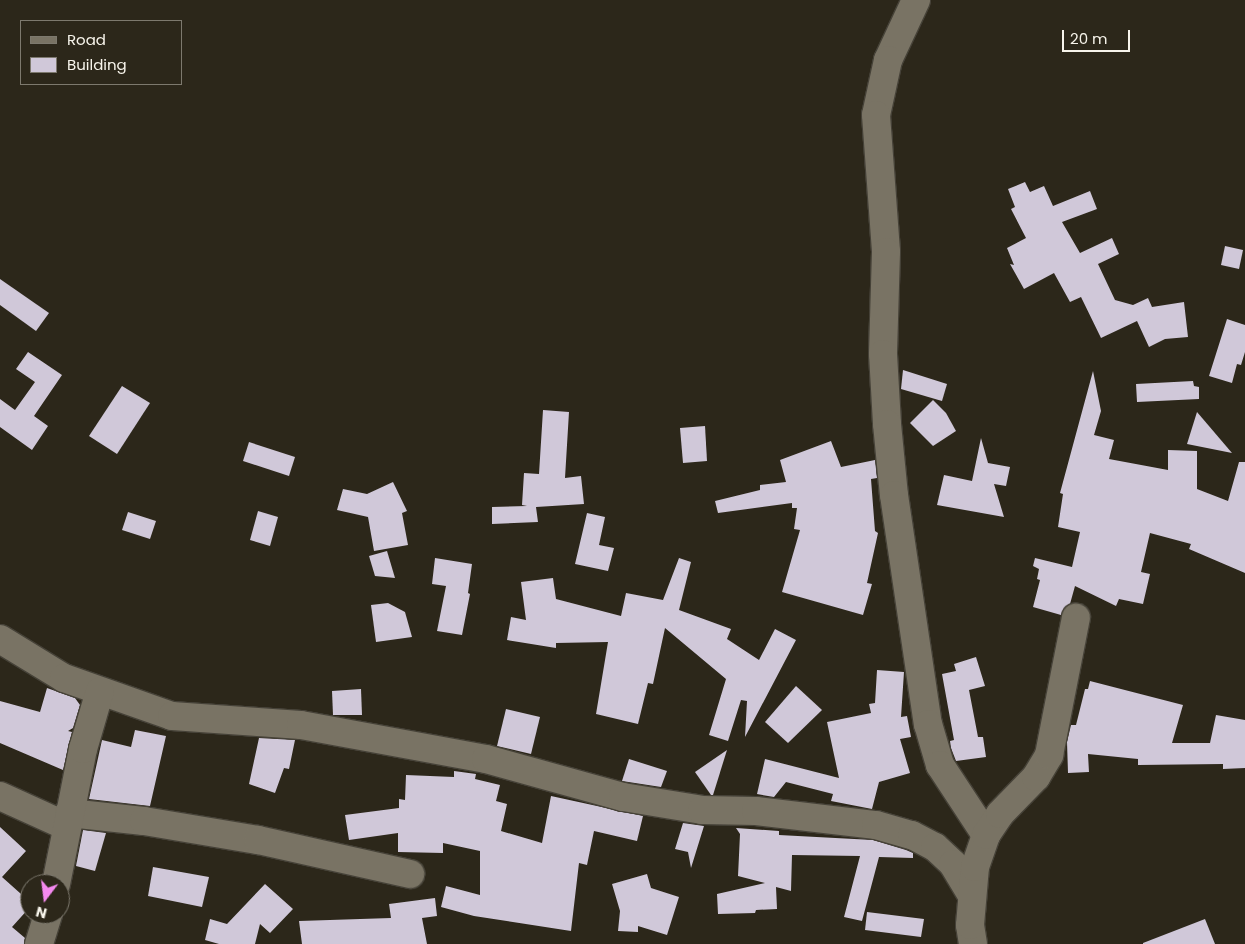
<!DOCTYPE html>
<style>
body{margin:0}
#map{position:relative;width:1245px;height:944px;overflow:hidden;background:#2c271a;font-family:Poppins,sans-serif}
div>[style]{position:absolute}
[style*='--x']{left:calc(var(--x)*1px);top:calc(var(--y)*1px);width:calc(var(--w)*1px);rotate:calc(var(--a)*1deg)}
.building>*{inset:0;background:#d0c8d9}
.roads{filter:drop-shadow(1px 0 #464238) drop-shadow(-1px 0 #464238) drop-shadow(0 1px #464238) drop-shadow(0 -1px #464238)}
.minor>*{height:28px;margin:-14px;padding:0 14px;transform-origin:14px;border-radius:14px;background:#797364}
span{translate:-50% -50%;white-space:nowrap;text-align:center;line-height:1.15;-webkit-text-stroke:5px #2c271a;paint-order:stroke}
.legend{position:absolute;left:20px;top:20px;width:162px;height:65px;box-sizing:border-box;background:#2c271a;border:1px solid #7d796e;margin:0;padding:6px 9px;list-style:none;font-size:15px;color:#f7f4eb}
.legend li{display:flex;align-items:center;gap:10px;height:25px}
.legend b{width:25px;border:1px solid #7d796e}
.north{position:absolute;left:20px;top:874px;width:50px;height:50px;box-sizing:border-box;background:#2c271a;border:1px solid #7d796e;border-radius:50%;rotate:195deg;font-size:14px;font-weight:700;line-height:20px;text-align:center;color:#f7f4eb}
.north::after{content:'';display:block;margin:auto;width:18px;height:22px;background:#f489ef;clip-path:polygon(50% 0,100% 100%,50% 72%,0 100%)}
.scale{position:absolute;left:1062px;top:30px;width:68px;height:22px;box-sizing:border-box;border:2px solid #f7f4eb;border-top:0;padding-left:6px;font-size:15px;line-height:18px;white-space:nowrap;color:#f7f4eb;-webkit-text-stroke:4px #2c271a;paint-order:stroke}
</style>
<div id="map">
<div class="building">
<div style="clip-path:polygon(1025px 182px,1030px 192px,1044px 186px,1053px 206px,1090px 191px,1097px 209px,1062px 222px,1080px 253px,1112px 238px,1119px 254px,1098px 264px,1115px 300px,1133px 305px,1148px 298px,1152px 307px,1184px 302px,1188px 337px,1165px 339px,1149px 347px,1137px 321px,1101px 338px,1081px 297px,1070px 302px,1054px 273px,1024px 289px,1010px 264px,1014px 265px,1007px 248px,1026px 238px,1011px 209px,1015px 207px,1008px 189px)"></div>
<div style="clip-path:polygon(1225px 246px,1243px 250px,1239px 269px,1221px 265px)"></div>
<div style="clip-path:polygon(0 279px,49px 313px,36px 331px,0 305px)"></div>
<div style="clip-path:polygon(1227px 319px,1245px 325px,1245px 352px,1241px 365px,1237px 364px,1232px 383px,1209px 376px)"></div>
<div style="clip-path:polygon(28px 352px,62px 375px,34px 416px,48px 426px,32px 450px,0 427px,0 399px,15px 410px,35px 382px,16px 369px)"></div>
<div style="clip-path:polygon(903px 370px,947px 384px,942px 401px,901px 389px)"></div>
<div style="clip-path:polygon(1093px 371px,1101px 411px,1094px 435px,1114px 440px,1109px 459px,1168px 470px,1168px 450px,1197px 451px,1197px 489px,1228px 501px,1239px 462px,1245px 462px,1245px 573px,1189px 549px,1191px 544px,1150px 533px,1141px 572px,1150px 574px,1143px 604px,1119px 599px,1116px 606px,1075px 586px,1070px 604px,1061px 615px,1033px 607px,1040px 580px,1037px 579px,1039px 569px,1033px 566px,1035px 558px,1072px 567px,1080px 532px,1058px 527px,1063px 494px,1060px 493px)"></div>
<div style="clip-path:polygon(1193px 381px,1194px 386px,1199px 387px,1199px 399px,1137px 402px,1136px 384px)"></div>
<div style="clip-path:polygon(122px 386px,150px 403px,117px 454px,89px 436px)"></div>
<div style="clip-path:polygon(933px 400px,946px 413px,956px 431px,933px 446px,910px 423px)"></div>
<div style="clip-path:polygon(543px 410px,569px 412px,565px 478px,581px 476px,584px 504px,536px 507px,538px 522px,492px 524px,492px 507px,527px 506px,522px 505px,524px 473px,539px 474px)"></div>
<div style="clip-path:polygon(1197px 412px,1232px 453px,1187px 444px)"></div>
<div style="clip-path:polygon(705px 426px,707px 461px,683px 463px,680px 428px)"></div>
<div style="clip-path:polygon(981px 438px,988px 463px,1010px 467px,1006px 486px,994px 484px,1004px 517px,937px 505px,944px 475px,972px 481px)"></div>
<div style="clip-path:polygon(831px 441px,841px 467px,875px 460px,877px 478px,871px 479px,875px 531px,878px 533px,867px 583px,872px 584px,863px 615px,782px 592px,800px 530px,794px 529px,797px 508px,792px 508px,792px 503px,718px 513px,715px 501px,760px 490px,760px 485px,786px 482px,780px 460px)"></div>
<div style="clip-path:polygon(249px 442px,295px 457px,289px 476px,243px 461px)"></div>
<div style="clip-path:polygon(393px 482px,407px 511px,402px 513px,408px 545px,374px 551px,368px 517px,337px 510px,343px 489px,367px 494px)"></div>
<div style="clip-path:polygon(258px 511px,278px 517px,270px 546px,250px 540px)"></div>
<div style="clip-path:polygon(128px 512px,156px 521px,150px 539px,122px 530px)"></div>
<div style="clip-path:polygon(587px 513px,605px 517px,599px 545px,614px 548px,608px 571px,575px 564px)"></div>
<div style="clip-path:polygon(387px 551px,395px 578px,375px 576px,369px 556px)"></div>
<div style="clip-path:polygon(435px 558px,472px 564px,468px 593px,470px 594px,462px 635px,437px 631px,446px 586px,432px 584px)"></div>
<div style="clip-path:polygon(679px 558px,691px 562px,679px 610px,731px 629px,727px 639px,759px 660px,775px 629px,796px 640px,745px 737px,747px 701px,741px 700px,728px 741px,709px 735px,726px 679px,665px 628px,653px 684px,648px 683px,638px 724px,596px 714px,608px 642px,556px 643px,556px 648px,507px 640px,511px 617px,526px 620px,521px 582px,553px 578px,556px 599px,621px 616px,626px 593px,663px 600px)"></div>
<div style="clip-path:polygon(388px 603px,405px 612px,412px 637px,376px 642px,371px 605px)"></div>
<div style="clip-path:polygon(976px 657px,985px 686px,969px 690px,978px 737px,983px 737px,986px 757px,956px 761px,951px 748px,950px 741px,954px 740px,942px 674px,956px 671px,954px 664px)"></div>
<div style="clip-path:polygon(877px 670px,904px 672px,901px 717px,907px 716px,911px 737px,900px 739px,910px 773px,879px 782px,872px 809px,831px 801px,833px 794px,786px 782px,774px 797px,757px 794px,765px 759px,839px 778px,827px 722px,871px 713px,869px 704px,875px 703px)"></div>
<div style="clip-path:polygon(1090px 681px,1183px 705px,1172px 743px,1210px 743px,1216px 715px,1245px 720px,1245px 768px,1223px 769px,1223px 764px,1138px 765px,1138px 759px,1088px 754px,1089px 772px,1068px 773px,1067px 742px,1071px 725px,1076px 725px,1085px 689px,1088px 689px)"></div>
<div style="clip-path:polygon(796px 686px,822px 710px,788px 743px,765px 722px)"></div>
<div style="clip-path:polygon(47px 688px,75px 698px,80px 705px,73px 728px,68px 731px,72px 732px,63px 770px,0 743px,0 701px,40px 712px)"></div>
<div style="clip-path:polygon(361px 689px,362px 715px,333px 715px,332px 691px)"></div>
<div style="clip-path:polygon(506px 709px,540px 717px,531px 754px,497px 746px)"></div>
<div style="clip-path:polygon(135px 730px,166px 736px,150px 806px,89px 799px,102px 740px,131px 747px)"></div>
<div style="clip-path:polygon(259px 738px,295px 740px,289px 769px,284px 768px,275px 793px,249px 784px)"></div>
<div style="clip-path:polygon(727px 750px,713px 795px,711px 795px,695px 772px)"></div>
<div style="clip-path:polygon(629px 759px,667px 771px,661px 787px,622px 781px)"></div>
<div style="clip-path:polygon(454px 771px,476px 774px,475px 779px,500px 785px,496px 801px,507px 804px,501px 831px,542px 843px,551px 796px,643px 816px,637px 841px,594px 831px,587px 865px,579px 863px,571px 931px,474px 916px,441px 907px,446px 886px,480px 895px,480px 851px,443px 843px,443px 853px,398px 852px,398px 833px,349px 840px,345px 815px,399px 808px,399px 799px,405px 800px,406px 775px,454px 777px)"></div>
<div style="clip-path:polygon(683px 823px,704px 826px,691px 868px,688px 852px,675px 849px)"></div>
<div style="clip-path:polygon(0 827px,26px 851px,2px 877px,30px 902px,30px 907px,12px 927px,25px 938px,24px 944px,0 944px)"></div>
<div style="clip-path:polygon(736px 828px,779px 831px,779px 835px,873px 840px,906px 850px,913px 853px,913px 858px,879px 857px,862px 921px,844px 917px,860px 856px,792px 855px,791px 891px,776px 887px,777px 909px,756px 910px,755px 913px,718px 914px,717px 894px,765px 883px,738px 876px,740px 834px)"></div>
<div style="clip-path:polygon(83px 830px,106px 833px,95px 871px,76px 866px)"></div>
<div style="clip-path:polygon(153px 867px,209px 877px,202px 907px,148px 896px)"></div>
<div style="clip-path:polygon(647px 874px,651px 888px,679px 897px,667px 935px,638px 926px,638px 932px,618px 931px,620px 911px,612px 884px)"></div>
<div style="clip-path:polygon(265px 884px,293px 909px,270px 933px,260px 924px,255px 944px,219px 944px,205px 940px,210px 919px,227px 924px)"></div>
<div style="clip-path:polygon(435px 898px,437px 916px,422px 918px,427px 944px,302px 944px,299px 921px,391px 918px,389px 904px)"></div>
<div style="clip-path:polygon(867px 912px,924px 919px,921px 937px,865px 930px)"></div>
<div style="clip-path:polygon(1205px 919px,1215px 944px,1143px 944px,1143px 943px)"></div>
</div>
<div class="roads">
<div class="minor">
<div style="--x:916;--y:0;--w:66;--a:115"></div>
<div style="--x:888;--y:60;--w:56;--a:102.3"></div>
<div style="--x:876;--y:115;--w:137;--a:85.8"></div>
<div style="--x:886;--y:252;--w:102;--a:91.7"></div>
<div style="--x:883;--y:354;--w:70;--a:86.7"></div>
<div style="--x:887;--y:424;--w:71;--a:84.4"></div>
<div style="--x:894;--y:495;--w:232;--a:81.6"></div>
<div style="--x:928;--y:724;--w:43;--a:73.7"></div>
<div style="--x:940;--y:765;--w:84;--a:56.7"></div>
<div style="--x:0;--y:639;--w:75;--a:31.4"></div>
<div style="--x:64;--y:678;--w:114;--a:19.4"></div>
<div style="--x:172;--y:716;--w:129;--a:4"></div>
<div style="--x:301;--y:725;--w:188;--a:10.4"></div>
<div style="--x:486;--y:759;--w:142;--a:15.5"></div>
<div style="--x:623;--y:797;--w:80;--a:9.3"></div>
<div style="--x:702;--y:810;--w:54;--a:1.1"></div>
<div style="--x:756;--y:811;--w:121;--a:6.7"></div>
<div style="--x:876;--y:825;--w:37;--a:16"></div>
<div style="--x:912;--y:835;--w:26;--a:28"></div>
<div style="--x:935;--y:847;--w:25;--a:43"></div>
<div style="--x:953;--y:864;--w:33;--a:59"></div>
<div style="--x:0;--y:796;--w:72;--a:24.4"></div>
<div style="--x:69;--y:813;--w:75;--a:6.1"></div>
<div style="--x:144;--y:821;--w:116;--a:9.5"></div>
<div style="--x:258;--y:840;--w:156;--a:12.6"></div>
<div style="--x:56;--y:884;--w:138;--a:-78.7"></div>
<div style="--x:83;--y:749;--w:60;--a:-73.7"></div>
<div style="--x:39;--y:944;--w:31;--a:-73"></div>
<div style="--x:973;--y:944;--w:19;--a:-99"></div>
<div style="--x:970;--y:925;--w:58;--a:-85.1"></div>
<div style="--x:975;--y:867;--w:34;--a:-71"></div>
<div style="--x:986;--y:835;--w:25;--a:-56"></div>
<div style="--x:1000;--y:814;--w:52;--a:-45.8"></div>
<div style="--x:1036;--y:777;--w:26;--a:-59"></div>
<div style="--x:1049;--y:755;--w:140;--a:-78.9"></div>
</div>
</div>
<ul class="legend">
<li><b style="height:6px;background:#797364"></b>Road</li>
<li><b style="height:14px;background:#d0c8d9"></b>Building</li>
</ul>
<div class="north">N</div>
<div class="scale">20 m</div>
</div>
